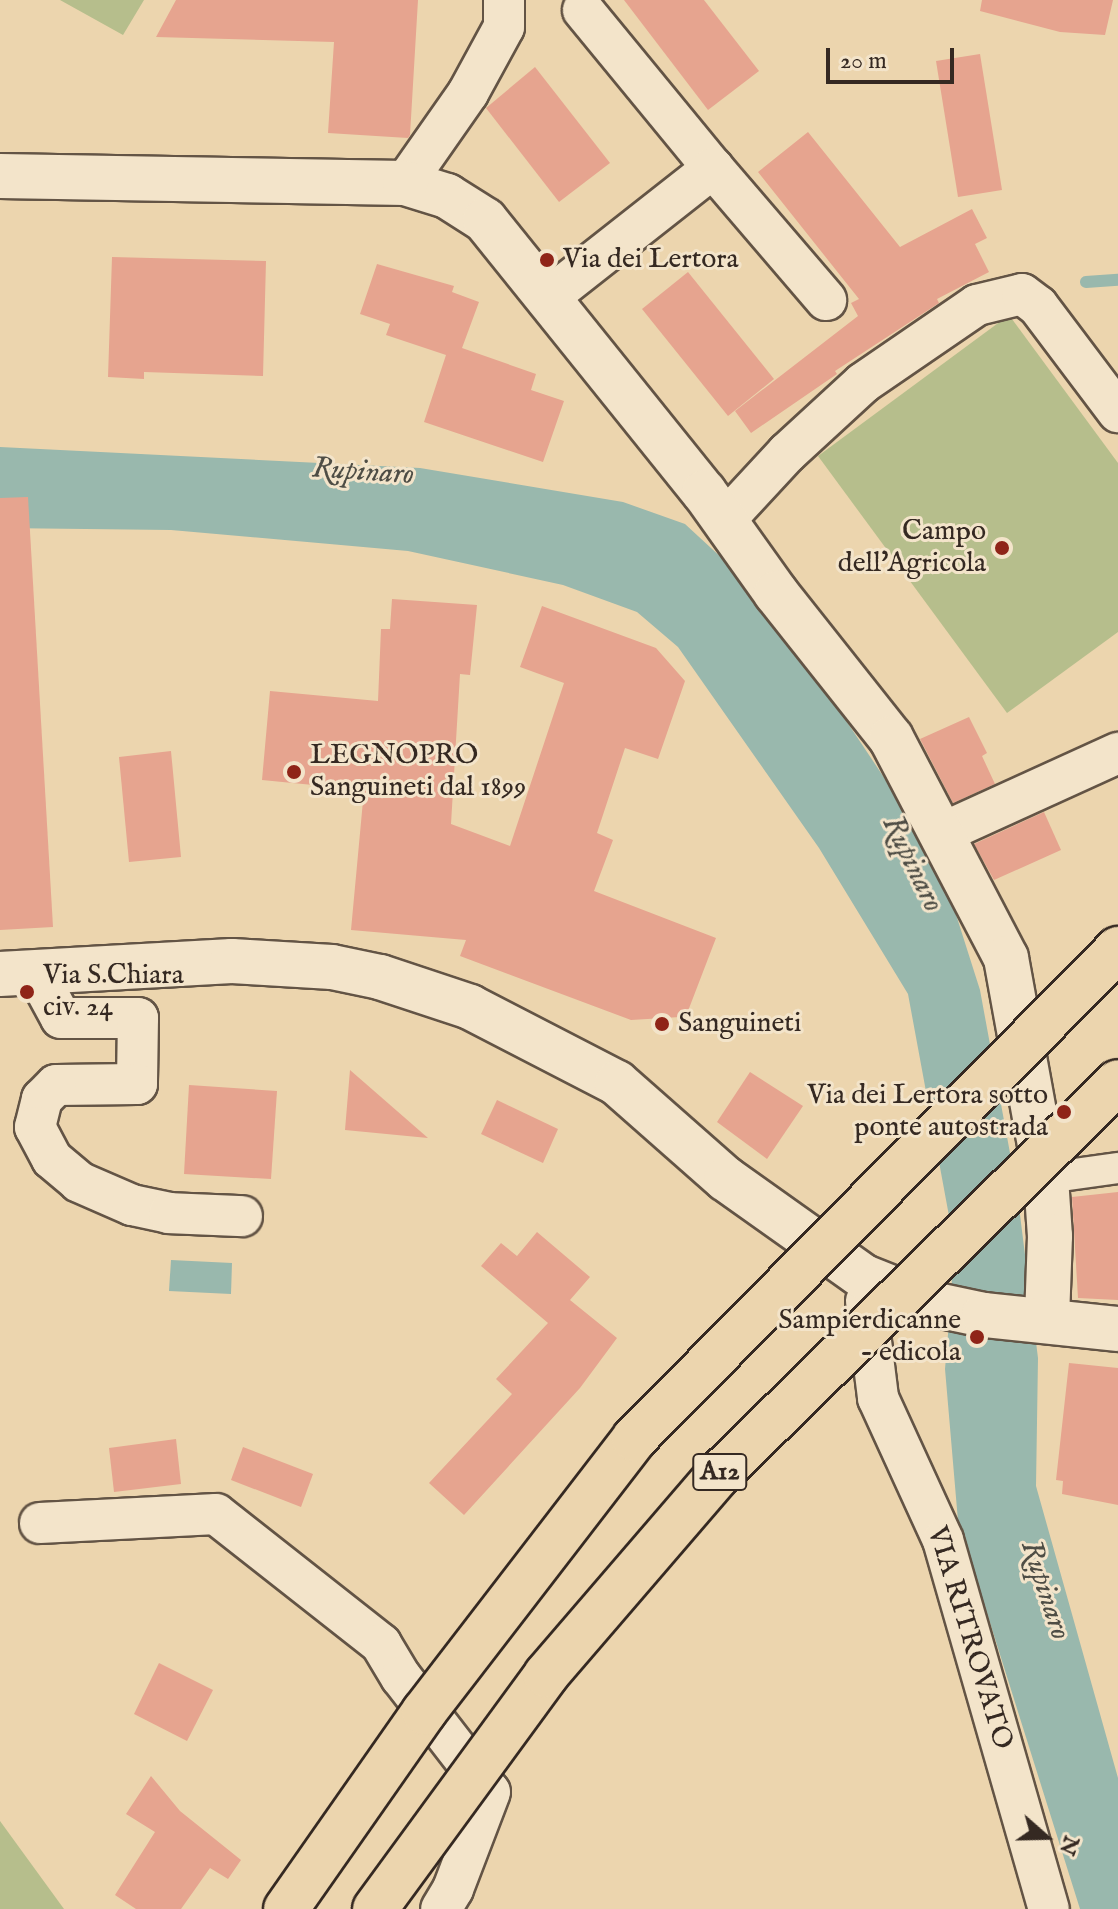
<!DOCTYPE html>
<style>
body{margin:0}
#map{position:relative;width:1118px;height:1909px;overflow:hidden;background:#ecd5ae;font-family:"IM FELL English",serif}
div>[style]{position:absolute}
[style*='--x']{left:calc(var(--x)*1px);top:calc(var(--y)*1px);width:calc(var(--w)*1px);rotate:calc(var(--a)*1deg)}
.green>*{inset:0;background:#b6be8c}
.water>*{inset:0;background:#99b8ad}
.stream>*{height:12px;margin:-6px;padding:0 6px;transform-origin:6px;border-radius:6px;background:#99b8ad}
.building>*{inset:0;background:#e6a48f}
.roads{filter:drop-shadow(2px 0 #635445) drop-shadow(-2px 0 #635445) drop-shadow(0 2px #635445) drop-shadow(0 -2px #635445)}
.pedestrian>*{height:30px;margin:-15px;padding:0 15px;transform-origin:15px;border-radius:15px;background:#f3e4ca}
.minor>*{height:40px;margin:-20px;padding:0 20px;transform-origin:20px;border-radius:20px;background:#f3e4ca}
.secondary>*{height:44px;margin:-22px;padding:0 22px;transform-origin:22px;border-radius:22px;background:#f3e4ca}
.bridges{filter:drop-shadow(2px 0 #352922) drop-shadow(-2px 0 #352922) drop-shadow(0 2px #352922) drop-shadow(0 -2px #352922)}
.motorway-bridge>*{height:44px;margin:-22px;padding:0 22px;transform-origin:22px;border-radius:22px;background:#ecd5ae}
.dots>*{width:22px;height:22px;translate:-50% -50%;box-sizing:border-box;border:4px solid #f3e4ca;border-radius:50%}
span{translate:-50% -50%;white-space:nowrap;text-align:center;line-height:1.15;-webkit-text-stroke:6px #f3e4ca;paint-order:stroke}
.shield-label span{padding:2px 6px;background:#f3e4ca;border:2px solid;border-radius:6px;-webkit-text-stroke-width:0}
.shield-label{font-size:26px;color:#352922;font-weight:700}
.poi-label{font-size:28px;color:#352922}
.left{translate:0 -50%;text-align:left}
.right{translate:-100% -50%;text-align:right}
.street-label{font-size:28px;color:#352922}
.water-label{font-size:30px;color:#4e4d45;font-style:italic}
.north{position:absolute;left:1006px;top:1797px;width:80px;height:80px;-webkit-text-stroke:6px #f3e4ca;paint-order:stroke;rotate:110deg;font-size:22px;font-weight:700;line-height:32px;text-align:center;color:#352922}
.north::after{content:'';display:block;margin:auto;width:28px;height:36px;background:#352922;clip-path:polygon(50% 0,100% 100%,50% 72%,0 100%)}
.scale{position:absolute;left:826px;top:48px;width:128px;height:36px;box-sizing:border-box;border:4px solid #352922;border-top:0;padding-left:10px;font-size:24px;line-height:28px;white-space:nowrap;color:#352922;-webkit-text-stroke:6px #f3e4ca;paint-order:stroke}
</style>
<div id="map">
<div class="green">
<div style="clip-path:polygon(60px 0,144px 0,123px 35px)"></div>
<div style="clip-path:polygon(1009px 315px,1118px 463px,1118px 632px,1007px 713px,818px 456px)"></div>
<div style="clip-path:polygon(0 1821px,64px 1909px,0 1909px)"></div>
</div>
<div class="water">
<div style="clip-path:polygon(0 447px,420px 468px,623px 502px,685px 524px,724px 560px,827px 692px,897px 797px,952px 902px,980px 990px,1017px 1191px,1038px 1358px,1036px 1486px,1118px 1778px,1118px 1909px,1080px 1909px,958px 1521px,945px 1369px,952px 1288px,949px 1216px,908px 994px,819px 848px,678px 647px,637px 612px,563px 585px,408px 551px,171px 530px,0 528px)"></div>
<div style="clip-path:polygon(171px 1260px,232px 1263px,231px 1294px,169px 1291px)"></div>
</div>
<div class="stream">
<div style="--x:1086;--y:282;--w:32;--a:-4"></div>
</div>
<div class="building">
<div style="clip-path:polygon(176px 0,418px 0,410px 135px,408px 138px,328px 133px,334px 42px,156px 37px)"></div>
<div style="clip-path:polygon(624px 0,704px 0,759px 71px,708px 110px)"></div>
<div style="clip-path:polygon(982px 0,1113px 0,1105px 35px,1060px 32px,980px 11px)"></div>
<div style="clip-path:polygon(980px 54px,1002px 190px,958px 197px,936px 61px)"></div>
<div style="clip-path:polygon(535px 67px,610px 163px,559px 202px,486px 108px)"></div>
<div style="clip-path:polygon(808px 132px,900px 247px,972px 209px,987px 238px,975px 244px,989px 272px,937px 299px,939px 303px,835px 371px,837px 374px,751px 433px,735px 411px,858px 316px,851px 303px,859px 299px,758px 172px)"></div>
<div style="clip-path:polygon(112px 257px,266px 261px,263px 376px,144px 372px,144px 379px,108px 377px)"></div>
<div style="clip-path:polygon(377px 264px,454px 286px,452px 292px,479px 302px,462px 348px,536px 374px,531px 390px,564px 401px,543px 462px,424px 422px,446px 355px,386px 335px,390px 324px,360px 314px)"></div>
<div style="clip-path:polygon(688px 272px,774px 379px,728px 416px,642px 309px)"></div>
<div style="clip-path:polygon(28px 497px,53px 927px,0 930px,0 498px)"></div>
<div style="clip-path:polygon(392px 599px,477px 605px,470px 675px,460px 674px,451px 824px,510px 846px,564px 683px,520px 667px,542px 606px,656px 648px,685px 681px,658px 759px,625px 748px,597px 833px,613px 840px,594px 891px,716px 938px,688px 1011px,680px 1017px,631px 1020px,460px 956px,466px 940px,351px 930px,364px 790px,262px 780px,270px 691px,378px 701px,381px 629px,390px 629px)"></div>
<div style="clip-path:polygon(969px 717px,987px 753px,982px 756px,995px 784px,953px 803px,920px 739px)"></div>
<div style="clip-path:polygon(171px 751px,181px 857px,129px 862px,119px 757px)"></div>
<div style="clip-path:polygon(1044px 812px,1061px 850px,994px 880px,974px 844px)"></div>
<div style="clip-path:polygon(350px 1070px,428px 1138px,345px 1130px)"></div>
<div style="clip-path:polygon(750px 1072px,803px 1106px,767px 1159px,717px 1122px)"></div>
<div style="clip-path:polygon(189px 1085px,277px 1091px,271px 1179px,184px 1174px)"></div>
<div style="clip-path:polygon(497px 1100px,558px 1129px,543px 1163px,481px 1134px)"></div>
<div style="clip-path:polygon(1118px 1192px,1118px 1300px,1078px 1298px,1072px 1197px)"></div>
<div style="clip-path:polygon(537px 1232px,590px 1277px,570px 1300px,617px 1338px,580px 1388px,464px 1515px,429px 1483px,512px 1394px,496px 1379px,548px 1323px,481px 1266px,501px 1243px,517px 1256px)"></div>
<div style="clip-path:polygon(1069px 1363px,1118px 1368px,1118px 1505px,1062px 1494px,1063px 1481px,1056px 1480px)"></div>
<div style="clip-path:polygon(176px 1439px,181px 1484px,114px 1492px,109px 1448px)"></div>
<div style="clip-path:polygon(243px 1447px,313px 1474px,301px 1507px,231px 1480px)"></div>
<div style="clip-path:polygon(159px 1663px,213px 1690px,187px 1741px,134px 1714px)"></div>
<div style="clip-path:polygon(151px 1776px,180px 1811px,241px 1860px,228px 1879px,210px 1868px,181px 1909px,136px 1909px,115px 1895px,155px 1832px,126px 1814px)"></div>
</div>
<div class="roads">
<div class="pedestrian">
<div style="--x:1046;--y:1178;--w:73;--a:-7.9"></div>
</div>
<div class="minor">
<div style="--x:583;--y:10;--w:205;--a:50.6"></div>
<div style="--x:405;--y:183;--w:110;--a:-55"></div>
<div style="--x:468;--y:93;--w:75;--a:-61.4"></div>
<div style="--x:504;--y:27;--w:27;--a:-90"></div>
<div style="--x:549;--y:297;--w:209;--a:-38.2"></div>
<div style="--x:713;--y:168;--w:174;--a:49.4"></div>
<div style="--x:724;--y:521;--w:93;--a:-47.2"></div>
<div style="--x:787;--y:453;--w:103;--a:-42.6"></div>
<div style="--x:863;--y:383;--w:138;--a:-34.4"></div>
<div style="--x:977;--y:305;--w:46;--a:-13.7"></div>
<div style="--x:1022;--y:294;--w:20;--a:37"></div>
<div style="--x:1038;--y:306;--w:133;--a:53"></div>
<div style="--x:940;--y:834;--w:196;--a:-24.5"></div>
<div style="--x:36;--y:972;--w:52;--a:61.5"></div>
<div style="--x:61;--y:1018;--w:77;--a:0"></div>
<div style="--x:138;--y:1018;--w:66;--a:90.9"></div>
<div style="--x:137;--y:1084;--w:81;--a:179.3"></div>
<div style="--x:56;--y:1085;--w:20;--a:135"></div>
<div style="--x:42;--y:1099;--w:29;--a:104"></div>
<div style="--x:35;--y:1127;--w:36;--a:62"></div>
<div style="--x:52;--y:1159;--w:35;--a:40"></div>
<div style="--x:79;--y:1182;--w:58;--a:23.5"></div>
<div style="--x:132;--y:1205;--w:38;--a:12"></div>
<div style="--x:169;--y:1213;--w:73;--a:2.4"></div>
<div style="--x:866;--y:1301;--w:98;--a:82.9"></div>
<div style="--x:878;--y:1398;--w:156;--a:65.4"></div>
<div style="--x:943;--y:1540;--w:384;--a:74"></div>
<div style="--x:40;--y:1523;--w:176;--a:-2.9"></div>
<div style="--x:216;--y:1514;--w:210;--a:38.2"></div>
<div style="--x:381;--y:1644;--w:39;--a:59"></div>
<div style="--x:401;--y:1677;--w:145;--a:52.3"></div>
<div style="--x:490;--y:1792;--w:104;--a:110.9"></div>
<div style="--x:453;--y:1889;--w:23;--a:121"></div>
</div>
<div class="secondary">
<div style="--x:0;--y:176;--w:405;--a:1"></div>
<div style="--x:405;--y:183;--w:44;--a:17.2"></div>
<div style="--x:447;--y:196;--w:45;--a:32.3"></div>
<div style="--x:485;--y:220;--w:349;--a:51.2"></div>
<div style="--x:704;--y:492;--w:124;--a:54.5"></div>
<div style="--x:776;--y:593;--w:185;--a:51.6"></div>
<div style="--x:891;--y:738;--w:248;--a:62.4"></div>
<div style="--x:1006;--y:958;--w:224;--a:79.7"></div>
<div style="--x:1046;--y:1178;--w:58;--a:86.1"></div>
<div style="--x:1050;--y:1236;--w:83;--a:92.1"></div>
<div style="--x:0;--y:974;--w:232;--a:-3.2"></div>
<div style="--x:232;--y:961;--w:100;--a:3.4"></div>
<div style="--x:332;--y:967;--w:49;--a:11.8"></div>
<div style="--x:380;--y:977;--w:95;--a:18.4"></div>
<div style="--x:470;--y:1007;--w:165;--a:27.3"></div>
<div style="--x:617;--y:1083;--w:145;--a:41.4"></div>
<div style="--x:726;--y:1179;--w:169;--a:35.4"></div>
<div style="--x:864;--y:1277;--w:73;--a:21.7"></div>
<div style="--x:932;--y:1304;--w:53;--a:11.9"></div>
<div style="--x:984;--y:1315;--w:135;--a:6"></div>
</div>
</div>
<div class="bridges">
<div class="motorway-bridge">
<div style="--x:286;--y:1909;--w:241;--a:-55"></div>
<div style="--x:424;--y:1712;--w:344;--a:-52.4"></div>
<div style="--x:634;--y:1439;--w:689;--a:-45.35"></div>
<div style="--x:375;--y:1909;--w:290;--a:-53.8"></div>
<div style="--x:546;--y:1675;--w:265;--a:-49.3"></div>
<div style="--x:719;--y:1474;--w:559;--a:-44.49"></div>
</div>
</div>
<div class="dots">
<div style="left:547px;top:260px;background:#8f2418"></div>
<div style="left:1002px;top:548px;background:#8f2418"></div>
<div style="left:294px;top:772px;background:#8f2418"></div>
<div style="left:27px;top:992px;background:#8f2418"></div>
<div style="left:662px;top:1024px;background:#8f2418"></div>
<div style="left:1064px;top:1112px;background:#8f2418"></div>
<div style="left:977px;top:1337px;background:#8f2418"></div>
</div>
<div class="shield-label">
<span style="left:720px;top:1472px">A12</span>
</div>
<div class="poi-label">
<span class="left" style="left:563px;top:260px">Via dei Lertora</span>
<span class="right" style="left:986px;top:548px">Campo<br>dell'Agricola</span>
<span class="left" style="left:310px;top:772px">LEGNOPRO<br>Sanguineti dal 1899</span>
<span class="left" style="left:43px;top:992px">Via S.Chiara<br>civ. 24</span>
<span class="left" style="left:678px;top:1024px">Sanguineti</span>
<span class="right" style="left:1048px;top:1112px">Via dei Lertora sotto<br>ponte autostrada</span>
<span class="right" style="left:961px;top:1337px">Sampierdicanne<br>- edicola</span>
</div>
<div class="street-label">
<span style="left:969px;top:1638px;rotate:73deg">VIA RITROVATO</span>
</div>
<div class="water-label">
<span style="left:363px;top:472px;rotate:4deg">Rupinaro</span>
<span style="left:912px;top:864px;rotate:64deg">Rupinaro</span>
<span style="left:1045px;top:1590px;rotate:72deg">Rupinaro</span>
</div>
<div class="north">N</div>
<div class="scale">20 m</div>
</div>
